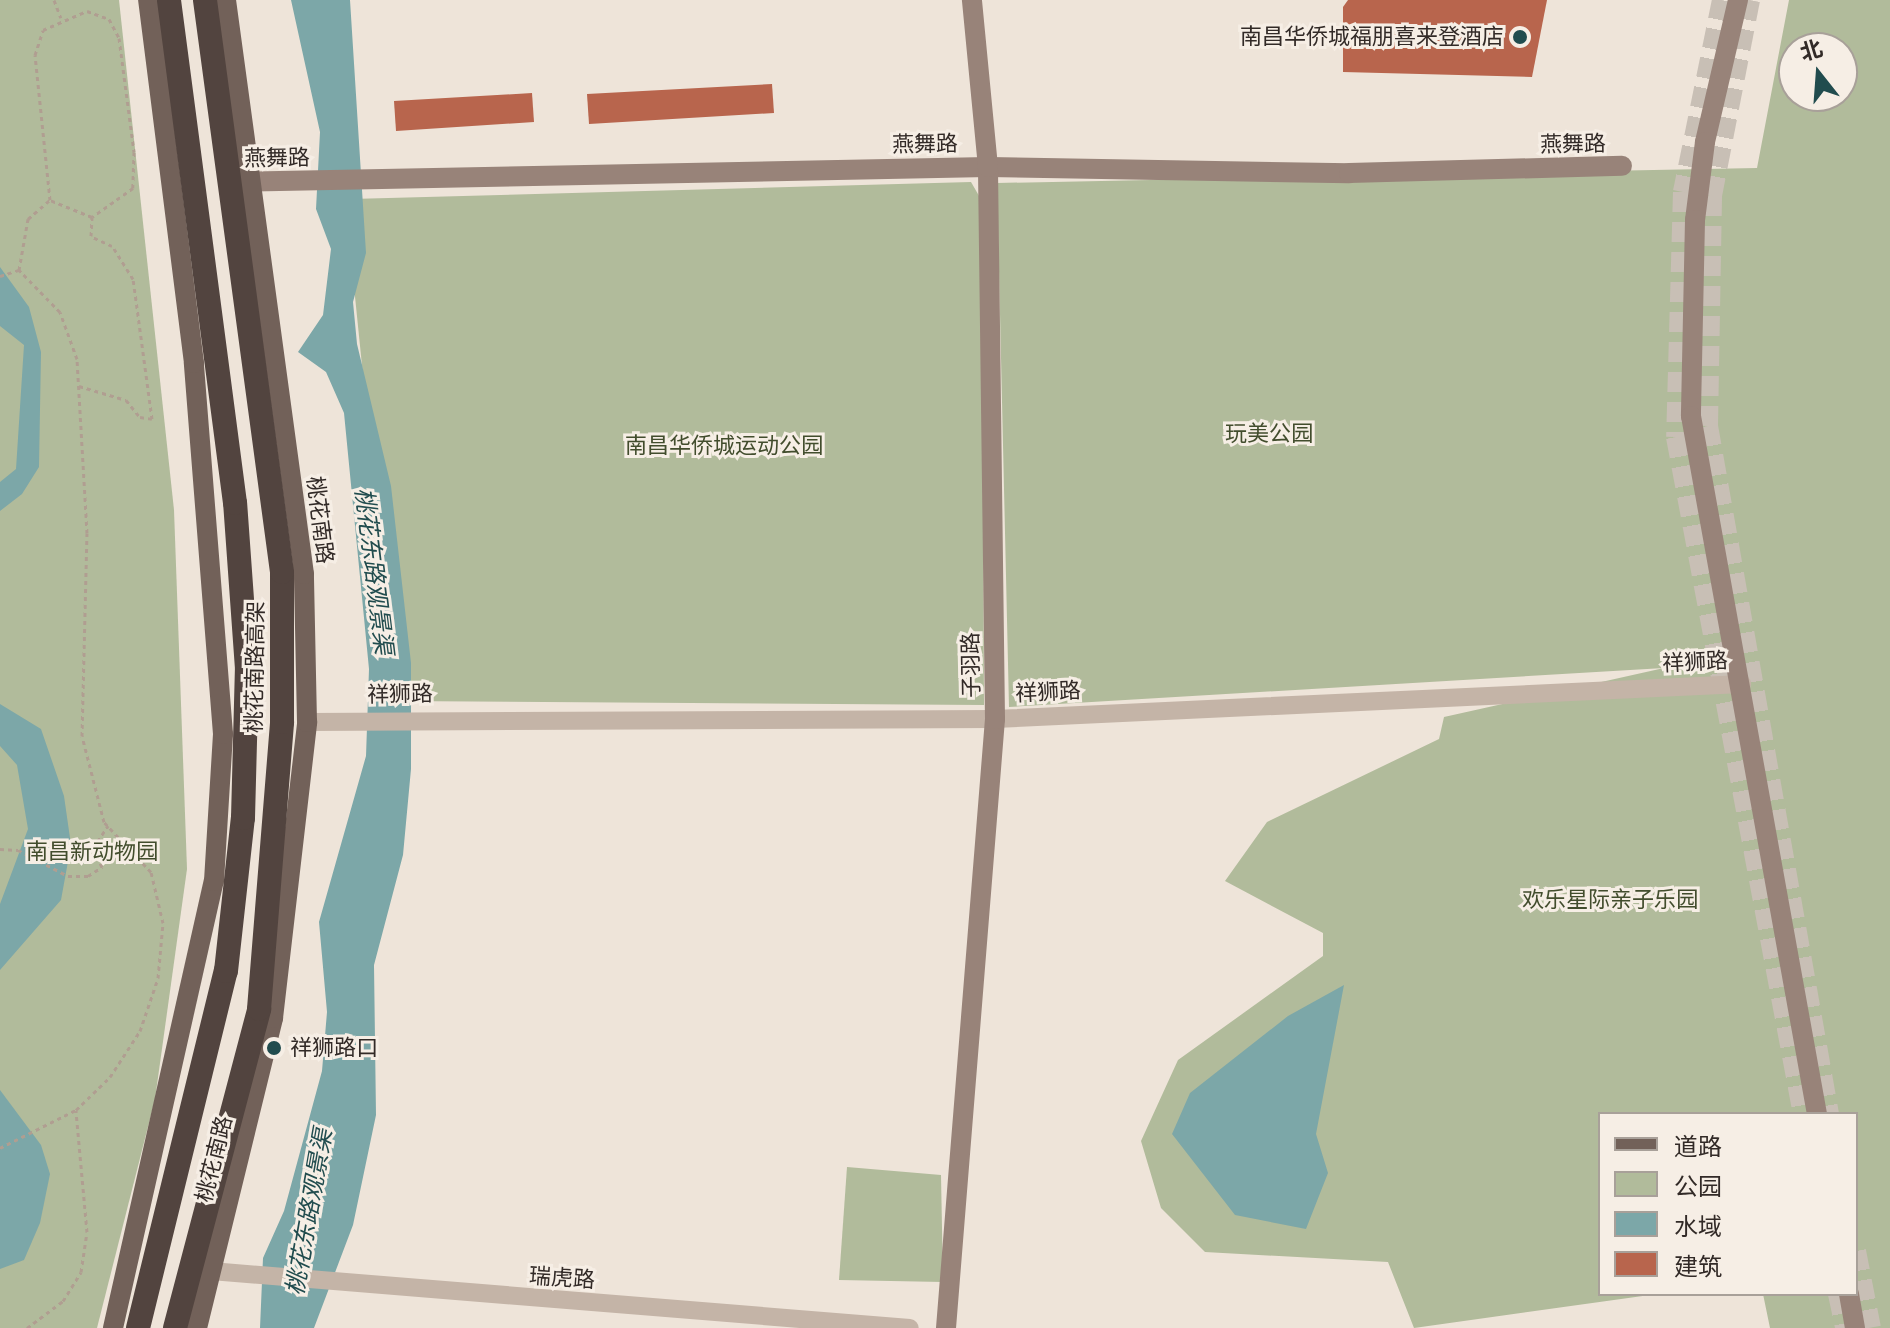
<!DOCTYPE html>
<meta charset="utf-8">
<style>
body{margin:0}
#map{position:relative;width:1890px;height:1328px;overflow:hidden;background:#eee4d9;font-family:"DM Sans","Noto Sans SC",sans-serif}
div>[style]{position:absolute}
[style*='--x']{left:calc(var(--x)*1px);top:calc(var(--y)*1px);width:calc(var(--w)*1px);rotate:calc(var(--a)*1deg)}
.green>*{inset:0;background:#b1bb9b}
.water>*{inset:0;background:#7ca7a8}
.building>*{inset:0;background:#b8654d}
.secondary-tunnel>*{height:20px;margin-top:-10px;transform-origin:0;background:repeating-linear-gradient(90deg,#c8bfb5 0 20px,transparent 0 30px)}
.path>*{height:3px;margin-top:-1.5px;transform-origin:0;background:repeating-linear-gradient(90deg,#b09e91 0 4px,transparent 0 8px)}
.street>*{height:18px;margin:-9px;padding:0 9px;transform-origin:9px;border-radius:9px;background:#c4b4a7}
.secondary>*{height:20px;margin:-10px;padding:0 10px;transform-origin:10px;border-radius:10px;background:#988379}
.primary>*{height:20px;margin:-10px;padding:0 10px;transform-origin:10px;border-radius:10px;background:#726159}
.highway>*{height:24px;margin:-12px;padding:0 12px;transform-origin:12px;border-radius:12px;background:#52443f}
.dots>*{width:22px;height:22px;translate:-50% -50%;box-sizing:border-box;border:4px solid #f6eee5;border-radius:50%}
span{translate:-50% -50%;white-space:nowrap;text-align:center;line-height:1.15;-webkit-text-stroke:6px #f6eee5;paint-order:stroke}
.poi-label{font-size:22px;color:#322a27}
.right{translate:-100% -50%;text-align:right}
.left{translate:0 -50%;text-align:left}
.street-label{font-size:22px;color:#322a27}
.park-label{font-size:22px;color:#424d2d}
.water-label{font-size:24px;color:#214c4e;font-style:italic}
.legend{position:absolute;left:1598px;top:1112px;width:260px;height:184px;box-sizing:border-box;background:#f6eee5;border:2px solid #a8a099;margin:0;padding:10px 14px;list-style:none;font-size:24px;color:#322a27}
.legend li{display:flex;align-items:center;gap:16px;height:40px}
.legend b{width:40px;border:2px solid #a8a099}
.north{position:absolute;left:1778px;top:32px;width:80px;height:80px;box-sizing:border-box;background:#f6eee5;border:2px solid #a8a099;border-radius:50%;rotate:343deg;font-size:22px;font-weight:700;line-height:32px;text-align:center;color:#322a27}
.north::after{content:'';display:block;margin:auto;width:28px;height:36px;background:#214c4e;clip-path:polygon(50% 0,100% 100%,50% 72%,0 100%)}
</style>
<div id="map">
<div class="green">
<div style="clip-path:polygon(0 0,119px 0,174px 510px,187px 869px,155px 1099px,97px 1328px,0 1328px)"></div>
<div style="clip-path:polygon(evenodd,1789px 0,1890px 0,1890px 1328px,1770px 1328px,1763px 1294px,1856px 1294px,1856px 1114px,1600px 1114px,1600px 1294px,1657px 1294px,1414px 1328px,1388px 1262px,1205px 1252px,1161px 1208px,1141px 1141px,1178px 1060px,1323px 956px,1323px 933px,1225px 881px,1267px 822px,1439px 739px,1444px 717px,1664px 668px,1009px 707px,997px 183px,1757px 168px,1789px 0,1794px 48px,1842px 48px,1842px 96px,1794px 96px,1794px 48px)"></div>
<div style="clip-path:polygon(971px 182px,982px 201px,984px 705px,396px 701px,351px 257px,351px 199px)"></div>
<div style="clip-path:polygon(847px 1167px,941px 1175px,943px 1282px,839px 1280px)"></div>
</div>
<div class="water">
<div style="clip-path:polygon(291px 0,350px 0,366px 253px,353px 302px,357px 344px,391px 486px,411px 663px,411px 769px,403px 855px,374px 965px,376px 1115px,353px 1225px,314px 1328px,260px 1328px,263px 1258px,284px 1211px,322px 1071px,327px 1012px,319px 922px,366px 756px,369px 669px,344px 413px,326px 372px,298px 352px,323px 315px,331px 249px,316px 209px,320px 132px)"></div>
<div style="clip-path:polygon(0 267px,29px 307px,41px 352px,39px 467px,22px 494px,0 511px,0 482px,16px 469px,24px 345px,0 326px)"></div>
<div style="clip-path:polygon(0 704px,41px 729px,64px 796px,71px 845px,61px 900px,0 970px,0 904px,28px 829px,17px 765px,0 746px)"></div>
<div style="clip-path:polygon(1344px 985px,1316px 1134px,1328px 1173px,1306px 1229px,1235px 1215px,1172px 1134px,1190px 1093px,1288px 1016px)"></div>
<div style="clip-path:polygon(0 1090px,41px 1145px,50px 1174px,40px 1223px,24px 1260px,0 1269px)"></div>
</div>
<div class="building">
<div style="clip-path:polygon(1348px 0,1547px 0,1532px 77px,1343px 72px,1343px 7px)"></div>
<div style="clip-path:polygon(772px 84px,774px 113px,589px 124px,587px 94px)"></div>
<div style="clip-path:polygon(532px 93px,534px 122px,396px 131px,394px 101px)"></div>
</div>
<div class="secondary-tunnel">
<div style="--x:1722;--y:0;--w:196;--a:101.5"></div>
<div style="--x:1683;--y:192;--w:245;--a:91.6"></div>
<div style="--x:1676;--y:437;--w:689;--a:79.38"></div>
<div style="--x:1750;--y:0;--w:200;--a:101"></div>
<div style="--x:1712;--y:196;--w:230;--a:91"></div>
<div style="--x:1708;--y:426;--w:699;--a:80.03"></div>
<div style="--x:1856;--y:1251;--w:78;--a:79"></div>
<div style="--x:1838;--y:1294;--w:35;--a:78"></div>
</div>
<div class="path">
<div style="--x:54;--y:0;--w:19;--a:69"></div>
<div style="--x:87;--y:11;--w:23;--a:20"></div>
<div style="--x:109;--y:19;--w:21;--a:62"></div>
<div style="--x:119;--y:38;--w:115;--a:82.5"></div>
<div style="--x:134;--y:152;--w:36;--a:92"></div>
<div style="--x:133;--y:188;--w:50;--a:144.7"></div>
<div style="--x:92;--y:217;--w:45;--a:-158"></div>
<div style="--x:50;--y:200;--w:146;--a:-95.9"></div>
<div style="--x:35;--y:55;--w:26;--a:-72"></div>
<div style="--x:43;--y:30;--w:48;--a:-23.4"></div>
<div style="--x:0;--y:276;--w:20;--a:-18"></div>
<div style="--x:79;--y:386;--w:49;--a:16.6"></div>
<div style="--x:126;--y:400;--w:22;--a:51"></div>
<div style="--x:140;--y:417;--w:12;--a:9"></div>
<div style="--x:152;--y:419;--w:141;--a:-97.7"></div>
<div style="--x:133;--y:279;--w:39;--a:-122"></div>
<div style="--x:112;--y:246;--w:23;--a:-155"></div>
<div style="--x:91;--y:236;--w:19;--a:-87"></div>
<div style="--x:0;--y:849;--w:18;--a:3"></div>
<div style="--x:18;--y:850;--w:56;--a:27.5"></div>
<div style="--x:68;--y:876;--w:20;--a:0"></div>
<div style="--x:88;--y:876;--w:17;--a:-33"></div>
<div style="--x:102;--y:867;--w:21;--a:-115"></div>
<div style="--x:93;--y:848;--w:27;--a:-56"></div>
<div style="--x:0;--y:1148;--w:85;--a:-26.6"></div>
<div style="--x:76;--y:1110;--w:47;--a:-44.1"></div>
<div style="--x:110;--y:1077;--w:55;--a:-56.9"></div>
<div style="--x:140;--y:1031;--w:56;--a:-71.2"></div>
<div style="--x:158;--y:978;--w:55;--a:-84.8"></div>
<div style="--x:163;--y:923;--w:52;--a:-103.2"></div>
<div style="--x:151;--y:872;--w:69;--a:-133.2"></div>
<div style="--x:104;--y:822;--w:89;--a:-104.3"></div>
<div style="--x:82;--y:736;--w:203;--a:-88.6"></div>
<div style="--x:87;--y:533;--w:174;--a:-93.3"></div>
<div style="--x:77;--y:359;--w:50;--a:-109.9"></div>
<div style="--x:60;--y:312;--w:59;--a:-134.3"></div>
<div style="--x:19;--y:270;--w:52;--a:-80"></div>
<div style="--x:28;--y:219;--w:29;--a:-41"></div>
<div style="--x:27;--y:1328;--w:45;--a:-36.9"></div>
<div style="--x:63;--y:1301;--w:34;--a:-58"></div>
<div style="--x:81;--y:1272;--w:40;--a:-81.5"></div>
<div style="--x:87;--y:1232;--w:122;--a:-95.2"></div>
</div>
<div class="street">
<div style="--x:307;--y:722;--w:688;--a:-0.25"></div>
<div style="--x:995;--y:719;--w:748;--a:-2.68"></div>
<div style="--x:211;--y:1271;--w:701;--a:4.66"></div>
</div>
<div class="secondary">
<div style="--x:1738;--y:0;--w:146;--a:103.1"></div>
<div style="--x:1705;--y:142;--w:79;--a:97.3"></div>
<div style="--x:1695;--y:220;--w:196;--a:91.2"></div>
<div style="--x:1691;--y:416;--w:709;--a:79.77"></div>
<div style="--x:235;--y:182;--w:753;--a:-1.14"></div>
<div style="--x:988;--y:167;--w:361;--a:1"></div>
<div style="--x:1349;--y:173;--w:273;--a:-1.5"></div>
<div style="--x:1849;--y:1294;--w:35;--a:80"></div>
<div style="--x:946;--y:1328;--w:611;--a:-85.4"></div>
<div style="--x:995;--y:719;--w:552;--a:-90.73"></div>
<div style="--x:988;--y:167;--w:168;--a:-95.5"></div>
</div>
<div class="primary">
<div style="--x:113;--y:1328;--w:458;--a:-77.3"></div>
<div style="--x:214;--y:881;--w:147;--a:-86.5"></div>
<div style="--x:223;--y:734;--w:372;--a:-94.5"></div>
<div style="--x:194;--y:363;--w:366;--a:-97.2"></div>
<div style="--x:197;--y:1328;--w:319;--a:-76.2"></div>
<div style="--x:273;--y:1018;--w:298;--a:-83.4"></div>
<div style="--x:307;--y:722;--w:148;--a:-91.2"></div>
<div style="--x:304;--y:574;--w:579;--a:-97.74"></div>
</div>
<div class="highway">
<div style="--x:138;--y:1328;--w:368;--a:-76.2"></div>
<div style="--x:226;--y:971;--w:154;--a:-83.7"></div>
<div style="--x:243;--y:818;--w:149;--a:-88.5"></div>
<div style="--x:247;--y:669;--w:166;--a:-94.1"></div>
<div style="--x:235;--y:503;--w:507;--a:-97.48"></div>
<div style="--x:175;--y:1328;--w:330;--a:-75.2"></div>
<div style="--x:259;--y:1009;--w:288;--a:-85.4"></div>
<div style="--x:282;--y:722;--w:150;--a:-90"></div>
<div style="--x:282;--y:572;--w:577;--a:-97.67"></div>
</div>
<div class="dots">
<div style="left:1520px;top:37px;background:#214c4e"></div>
<div style="left:274px;top:1048px;background:#214c4e"></div>
</div>
<div class="poi-label">
<span class="right" style="left:1504px;top:37px">南昌华侨城福朋喜来登酒店</span>
<span class="left" style="left:290px;top:1048px">祥狮路口</span>
</div>
<div class="street-label">
<span style="left:925px;top:144px;rotate:-1deg">燕舞路</span>
<span style="left:1573px;top:144px;rotate:-1deg">燕舞路</span>
<span style="left:277px;top:158px;rotate:-1deg">燕舞路</span>
<span style="left:320px;top:520px;rotate:83deg">桃花南路</span>
<span style="left:1695px;top:662px;rotate:-3deg">祥狮路</span>
<span style="left:971px;top:665px;rotate:-91deg">子羽路</span>
<span style="left:255px;top:667px;rotate:-89deg">桃花南路高架</span>
<span style="left:1048px;top:692px;rotate:-3deg">祥狮路</span>
<span style="left:400px;top:694px;rotate:-1deg">祥狮路</span>
<span style="left:214px;top:1159px;rotate:-76deg">桃花南路</span>
<span style="left:562px;top:1278px;rotate:4deg">瑞虎路</span>
</div>
<div class="park-label">
<span style="left:1269px;top:434px">玩美公园</span>
<span style="left:724px;top:446px">南昌华侨城运动公园</span>
<span style="left:92px;top:852px">南昌新动物园</span>
<span style="left:1610px;top:900px">欢乐星际亲子乐园</span>
</div>
<div class="water-label">
<span style="left:374px;top:571px;rotate:83deg">桃花东路观景渠</span>
<span style="left:309px;top:1212px;rotate:-80deg">桃花东路观景渠</span>
</div>
<ul class="legend">
<li><b style="height:10px;background:#726159"></b>道路</li>
<li><b style="height:22px;background:#b1bb9b"></b>公园</li>
<li><b style="height:22px;background:#7ca7a8"></b>水域</li>
<li><b style="height:22px;background:#b8654d"></b>建筑</li>
</ul>
<div class="north">北</div>
</div>
